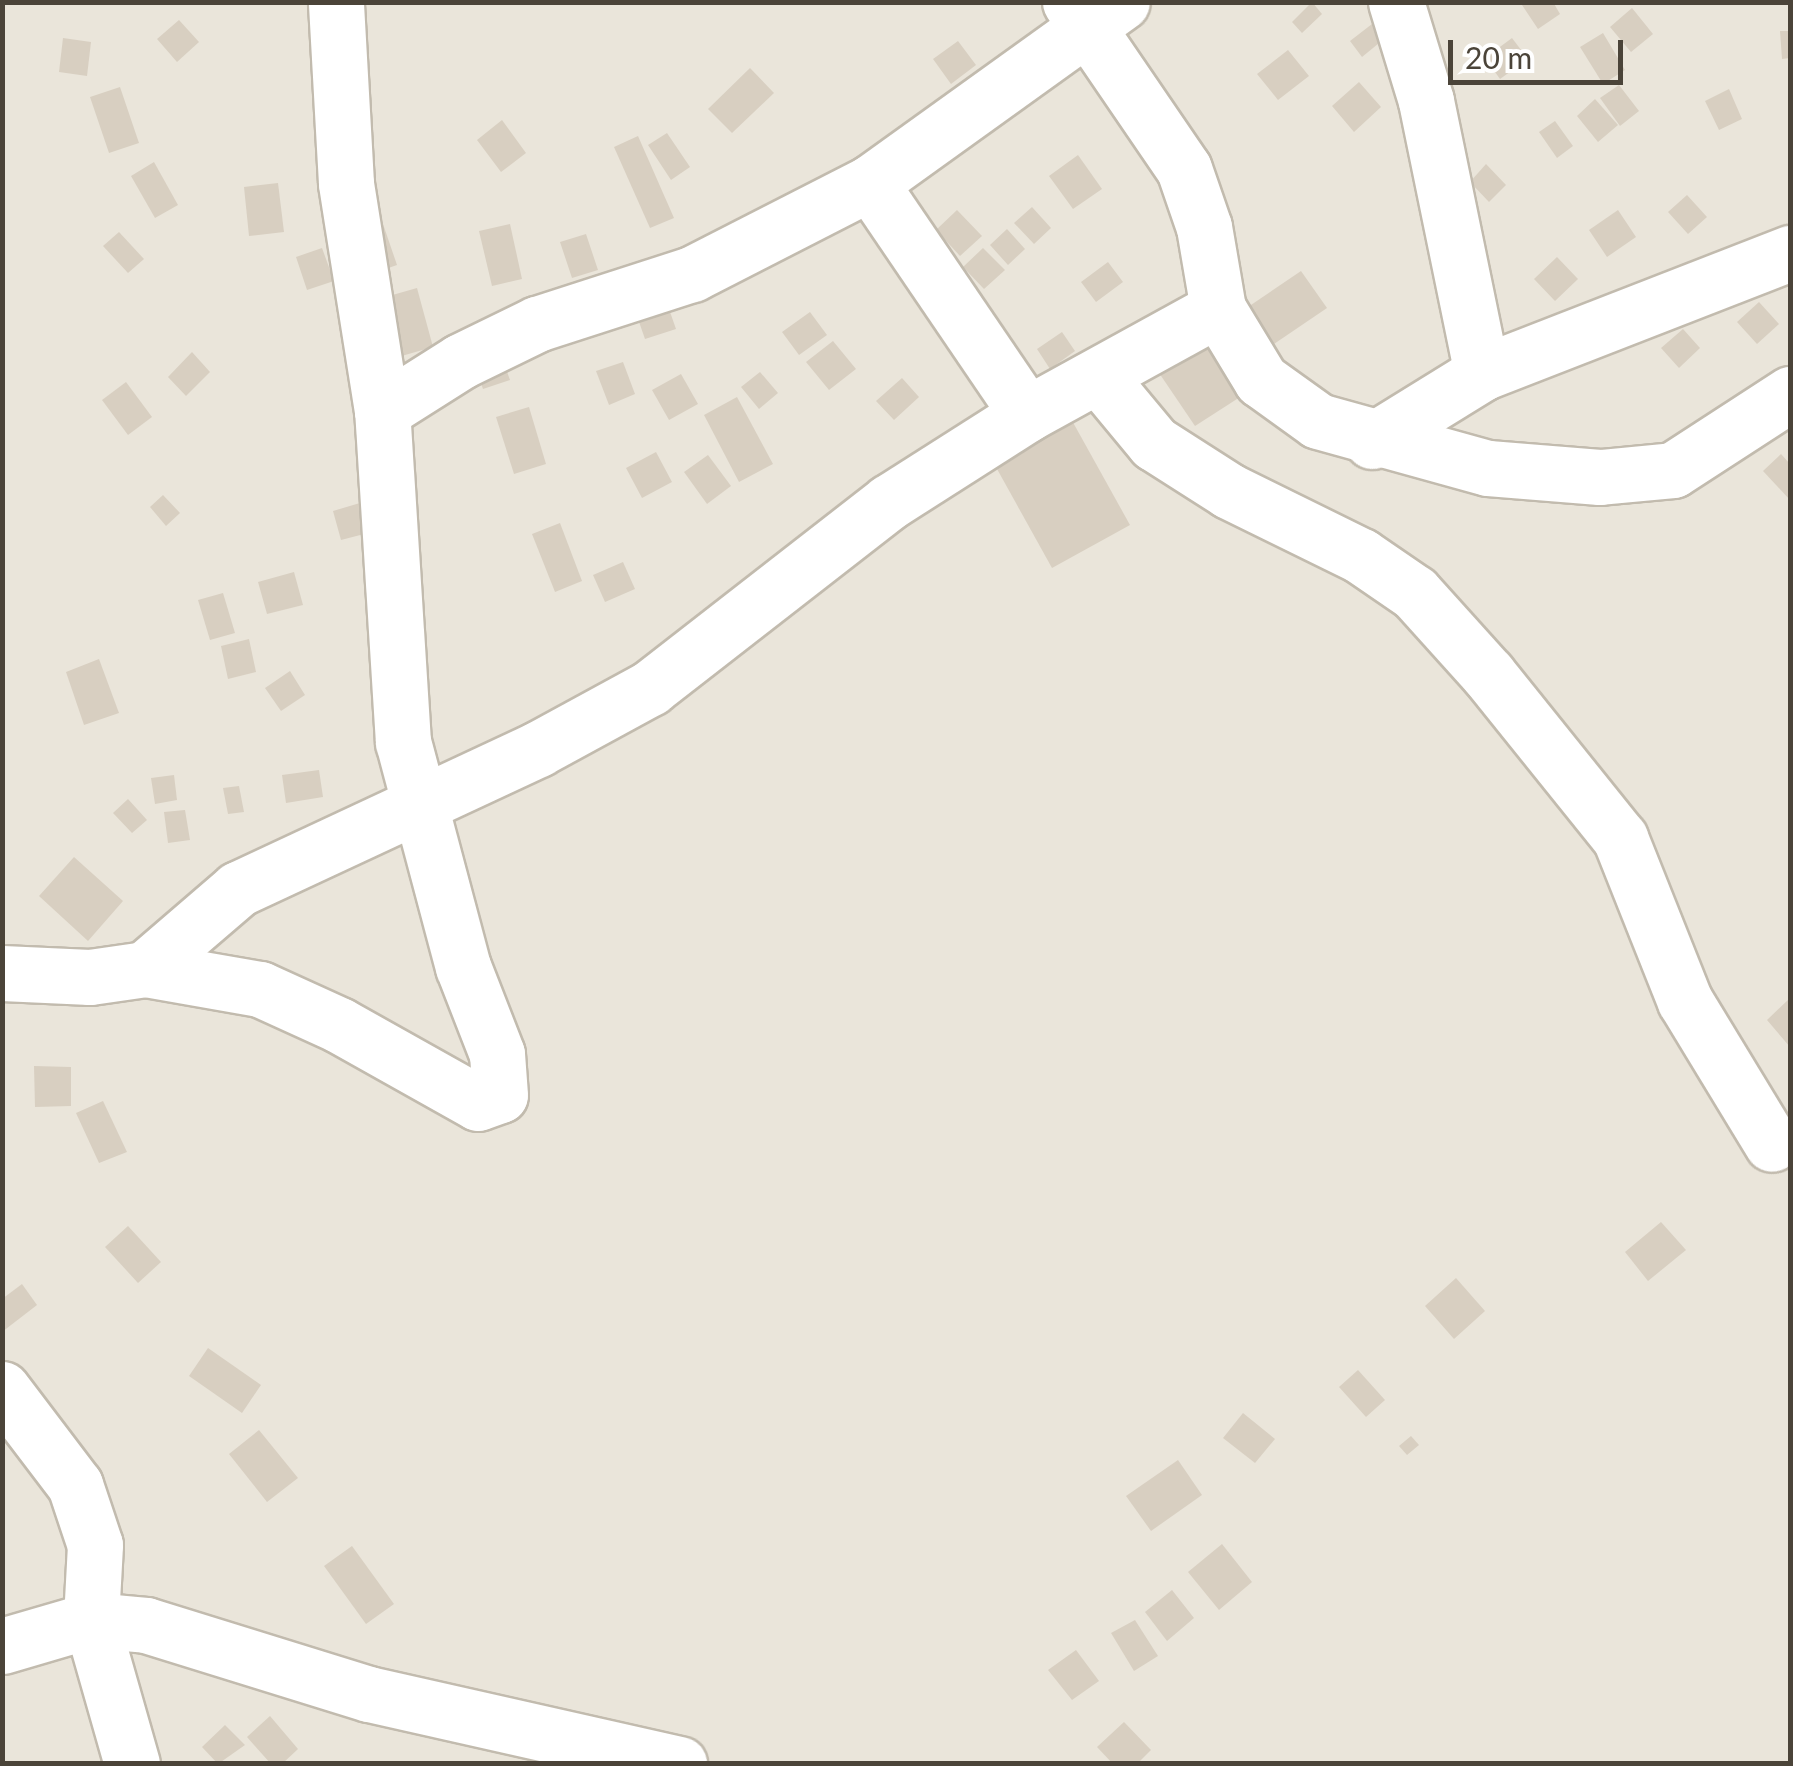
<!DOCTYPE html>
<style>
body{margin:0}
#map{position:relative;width:1793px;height:1766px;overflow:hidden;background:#f6f3ec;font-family:Lato,sans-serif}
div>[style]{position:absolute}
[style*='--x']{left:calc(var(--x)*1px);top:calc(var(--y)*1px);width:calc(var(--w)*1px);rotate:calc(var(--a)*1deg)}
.residential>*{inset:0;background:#eae5da}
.building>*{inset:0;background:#d8cfc1}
.roads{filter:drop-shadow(2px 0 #c2bbae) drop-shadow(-2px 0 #c2bbae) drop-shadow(0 2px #c2bbae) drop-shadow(0 -2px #c2bbae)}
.street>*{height:55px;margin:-27.5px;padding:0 27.5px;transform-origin:27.5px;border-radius:27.5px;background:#fff}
span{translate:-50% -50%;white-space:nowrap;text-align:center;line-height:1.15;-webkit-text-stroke:8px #fff;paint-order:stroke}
.frame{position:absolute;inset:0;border:5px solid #4b4439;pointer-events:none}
.scale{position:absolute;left:1448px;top:40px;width:175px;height:45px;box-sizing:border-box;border:5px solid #4b4439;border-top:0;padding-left:12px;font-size:30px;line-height:35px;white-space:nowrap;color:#4b4439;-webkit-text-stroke:8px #fff;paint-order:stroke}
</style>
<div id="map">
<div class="residential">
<div style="clip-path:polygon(3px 3px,1790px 3px,1790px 1763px,3px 1763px)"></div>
</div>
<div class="building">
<div style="clip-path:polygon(1312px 2px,1322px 14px,1302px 33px,1292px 22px)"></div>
<div style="clip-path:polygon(1520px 2px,1553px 2px,1560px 14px,1538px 29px)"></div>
<div style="clip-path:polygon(1632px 8px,1653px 34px,1631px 52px,1610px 27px)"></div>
<div style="clip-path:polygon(179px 20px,199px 42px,177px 62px,157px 39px)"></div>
<div style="clip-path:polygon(1372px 24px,1384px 39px,1362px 57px,1350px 41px)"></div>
<div style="clip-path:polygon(1780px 31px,1790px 31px,1790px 58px,1782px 59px)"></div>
<div style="clip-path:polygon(1603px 33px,1625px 70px,1603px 84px,1580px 47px)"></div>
<div style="clip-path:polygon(63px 38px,91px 42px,87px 76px,59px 72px)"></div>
<div style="clip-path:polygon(1512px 38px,1528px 59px,1500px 79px,1485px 58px)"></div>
<div style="clip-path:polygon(958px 41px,976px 65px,951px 84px,933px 59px)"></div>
<div style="clip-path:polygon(1288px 50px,1309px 76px,1278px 100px,1257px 74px)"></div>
<div style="clip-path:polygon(750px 68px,774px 93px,732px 133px,708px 109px)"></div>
<div style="clip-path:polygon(1359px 82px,1381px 107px,1354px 132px,1332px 106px)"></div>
<div style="clip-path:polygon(1619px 85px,1639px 111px,1620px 126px,1600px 98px)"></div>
<div style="clip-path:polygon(120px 87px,139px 143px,109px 153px,90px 97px)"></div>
<div style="clip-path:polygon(1729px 89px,1742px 119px,1719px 130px,1705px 101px)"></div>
<div style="clip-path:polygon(1595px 99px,1618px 125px,1598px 142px,1577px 116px)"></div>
<div style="clip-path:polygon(502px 120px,526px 153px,501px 172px,477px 140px)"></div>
<div style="clip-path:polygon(1555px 121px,1573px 146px,1557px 158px,1539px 132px)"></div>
<div style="clip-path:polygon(667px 133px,690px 167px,671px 180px,648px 145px)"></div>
<div style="clip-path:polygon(638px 136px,674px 218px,650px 228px,614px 147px)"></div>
<div style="clip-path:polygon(1078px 155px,1102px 189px,1073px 209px,1049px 176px)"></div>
<div style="clip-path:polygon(154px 162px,178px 205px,155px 218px,131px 176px)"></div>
<div style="clip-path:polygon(1486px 164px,1506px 185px,1489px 202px,1470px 182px)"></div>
<div style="clip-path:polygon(278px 183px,284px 232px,249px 236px,244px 187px)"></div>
<div style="clip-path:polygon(1687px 195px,1707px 217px,1688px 234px,1668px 212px)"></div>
<div style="clip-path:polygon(1032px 207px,1051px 228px,1034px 244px,1014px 223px)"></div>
<div style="clip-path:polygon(957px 210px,982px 236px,960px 256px,936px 230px)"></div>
<div style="clip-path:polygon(1618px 210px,1636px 237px,1607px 257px,1589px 230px)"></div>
<div style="clip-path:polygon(383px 224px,397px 265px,374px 273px,360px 232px)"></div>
<div style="clip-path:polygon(510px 224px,522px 279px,492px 286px,479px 231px)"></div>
<div style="clip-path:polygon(1007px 229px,1025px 249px,1008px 265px,990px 245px)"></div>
<div style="clip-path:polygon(119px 232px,144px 259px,128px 273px,103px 246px)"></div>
<div style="clip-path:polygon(586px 234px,598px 270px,572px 278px,560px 242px)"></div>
<div style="clip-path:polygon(322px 248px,334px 281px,307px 290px,296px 257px)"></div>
<div style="clip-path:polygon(983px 248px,1005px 270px,984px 289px,963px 267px)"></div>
<div style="clip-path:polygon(1557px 257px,1578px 279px,1555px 301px,1534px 279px)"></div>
<div style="clip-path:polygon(1108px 262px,1123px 282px,1096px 302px,1081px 282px)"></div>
<div style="clip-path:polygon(1301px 271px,1327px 308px,1271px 346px,1245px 309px)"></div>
<div style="clip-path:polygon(417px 288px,433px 347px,398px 357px,382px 298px)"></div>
<div style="clip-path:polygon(662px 289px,676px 329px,645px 339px,631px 299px)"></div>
<div style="clip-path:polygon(1759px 302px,1779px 324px,1757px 344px,1737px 322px)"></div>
<div style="clip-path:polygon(810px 312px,827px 335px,799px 355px,782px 332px)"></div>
<div style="clip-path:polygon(1209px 328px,1251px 390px,1195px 426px,1153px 364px)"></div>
<div style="clip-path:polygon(1683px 329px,1700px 348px,1679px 368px,1661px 348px)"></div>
<div style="clip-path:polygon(1062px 332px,1075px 351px,1050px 369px,1037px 349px)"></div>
<div style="clip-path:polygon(833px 341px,856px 369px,829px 390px,806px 362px)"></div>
<div style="clip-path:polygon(192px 352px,210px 372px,186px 396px,168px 377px)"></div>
<div style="clip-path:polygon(500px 352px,510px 380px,483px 389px,473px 361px)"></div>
<div style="clip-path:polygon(623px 362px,635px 394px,609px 405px,596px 371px)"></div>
<div style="clip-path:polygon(760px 372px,778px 393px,759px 409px,741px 387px)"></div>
<div style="clip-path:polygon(681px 374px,698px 404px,669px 420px,652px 390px)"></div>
<div style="clip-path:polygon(902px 378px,919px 397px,894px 420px,876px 401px)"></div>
<div style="clip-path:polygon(126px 382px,152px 417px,128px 435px,102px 400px)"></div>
<div style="clip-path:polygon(737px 397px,773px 464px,739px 482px,704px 415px)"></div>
<div style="clip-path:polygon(529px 407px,546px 464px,514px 474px,496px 417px)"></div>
<div style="clip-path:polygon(1065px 408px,1130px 525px,1052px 568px,987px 451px)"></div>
<div style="clip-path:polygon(656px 452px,672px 482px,642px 498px,626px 468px)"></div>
<div style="clip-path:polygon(1781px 454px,1790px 464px,1790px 500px,1763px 471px)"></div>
<div style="clip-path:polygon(708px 455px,731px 486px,707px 504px,684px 472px)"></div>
<div style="clip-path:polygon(163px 495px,180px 513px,166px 526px,150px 507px)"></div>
<div style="clip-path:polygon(360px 503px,368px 533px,341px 540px,333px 511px)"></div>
<div style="clip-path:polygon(560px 523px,582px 581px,555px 592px,532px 534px)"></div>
<div style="clip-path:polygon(623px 562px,635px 589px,605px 602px,593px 575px)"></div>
<div style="clip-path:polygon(294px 572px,303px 605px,267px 614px,258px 582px)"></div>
<div style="clip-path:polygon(223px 593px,235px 633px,210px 640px,198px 600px)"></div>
<div style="clip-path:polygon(249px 639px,256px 672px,228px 679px,221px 646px)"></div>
<div style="clip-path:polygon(99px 659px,119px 713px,84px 725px,66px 672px)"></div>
<div style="clip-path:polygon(290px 671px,305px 695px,281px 711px,265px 688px)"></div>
<div style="clip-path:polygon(319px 770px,323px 797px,286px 803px,282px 775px)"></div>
<div style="clip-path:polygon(174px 775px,177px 800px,155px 804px,151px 778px)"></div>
<div style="clip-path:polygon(239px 786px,244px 812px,228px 814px,223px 788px)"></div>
<div style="clip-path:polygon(128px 799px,147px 820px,132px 833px,113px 813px)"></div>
<div style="clip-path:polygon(185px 810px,190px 840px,168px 843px,164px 812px)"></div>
<div style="clip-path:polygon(74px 857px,123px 901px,88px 941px,39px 896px)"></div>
<div style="clip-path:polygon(1790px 998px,1790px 1047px,1767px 1020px)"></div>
<div style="clip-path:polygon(34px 1066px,71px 1067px,71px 1106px,35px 1107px)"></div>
<div style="clip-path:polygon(103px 1101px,127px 1152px,99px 1163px,76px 1113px)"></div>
<div style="clip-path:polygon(1661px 1222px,1686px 1250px,1648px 1281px,1625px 1252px)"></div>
<div style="clip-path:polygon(128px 1226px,161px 1262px,138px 1283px,105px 1247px)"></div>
<div style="clip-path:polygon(1456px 1278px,1485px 1311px,1454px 1339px,1425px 1306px)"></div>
<div style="clip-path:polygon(22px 1284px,37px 1305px,2px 1332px,2px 1299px)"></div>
<div style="clip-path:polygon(208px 1348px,261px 1385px,242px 1413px,189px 1376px)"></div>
<div style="clip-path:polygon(1358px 1370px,1385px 1400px,1366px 1417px,1339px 1387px)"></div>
<div style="clip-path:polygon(1243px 1413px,1275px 1439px,1255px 1463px,1223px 1438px)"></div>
<div style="clip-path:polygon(259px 1430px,298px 1478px,267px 1502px,229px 1454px)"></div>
<div style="clip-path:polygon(1411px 1436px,1419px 1445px,1407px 1455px,1399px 1446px)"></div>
<div style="clip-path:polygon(1178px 1460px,1202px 1495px,1151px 1531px,1126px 1496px)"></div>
<div style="clip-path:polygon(1222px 1544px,1252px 1582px,1219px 1610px,1188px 1572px)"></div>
<div style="clip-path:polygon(352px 1546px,394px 1604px,366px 1624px,324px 1566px)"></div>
<div style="clip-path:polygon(1172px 1590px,1194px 1618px,1167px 1641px,1145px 1612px)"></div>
<div style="clip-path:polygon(1135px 1620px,1158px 1656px,1134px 1671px,1111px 1633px)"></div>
<div style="clip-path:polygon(1076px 1650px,1099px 1681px,1072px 1700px,1048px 1670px)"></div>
<div style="clip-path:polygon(270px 1716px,298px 1749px,282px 1764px,271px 1764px,247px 1737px)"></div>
<div style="clip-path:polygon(1124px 1722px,1151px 1750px,1137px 1764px,1113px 1764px,1097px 1747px)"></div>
<div style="clip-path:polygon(225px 1725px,245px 1745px,218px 1764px,202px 1747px)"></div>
</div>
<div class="roads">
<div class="street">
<div style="--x:1070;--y:2;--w:202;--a:55.7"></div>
<div style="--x:1184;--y:169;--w:61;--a:71"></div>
<div style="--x:1204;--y:227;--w:83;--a:80.3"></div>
<div style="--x:1218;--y:309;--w:83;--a:58.8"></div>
<div style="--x:1261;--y:380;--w:70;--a:35.7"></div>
<div style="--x:1318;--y:421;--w:176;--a:15.5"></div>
<div style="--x:1488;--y:468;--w:112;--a:4.6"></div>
<div style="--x:1600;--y:477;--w:73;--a:-5.5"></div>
<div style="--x:1673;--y:470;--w:140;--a:-33"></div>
<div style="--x:1396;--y:2;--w:103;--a:73.1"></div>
<div style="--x:1426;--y:101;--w:278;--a:78.4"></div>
<div style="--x:870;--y:183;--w:279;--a:55.8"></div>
<div style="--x:1100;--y:378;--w:85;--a:50.3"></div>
<div style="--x:1154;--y:443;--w:89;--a:32.6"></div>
<div style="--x:1229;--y:491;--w:147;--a:26.2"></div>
<div style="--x:1361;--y:556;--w:65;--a:34.4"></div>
<div style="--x:1415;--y:593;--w:109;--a:48"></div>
<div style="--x:1488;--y:674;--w:211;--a:51.2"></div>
<div style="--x:1620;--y:838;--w:175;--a:68.3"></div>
<div style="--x:1685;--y:1001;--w:167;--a:58.7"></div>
<div style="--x:382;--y:411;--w:93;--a:-32.3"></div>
<div style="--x:461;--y:361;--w:85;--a:-26"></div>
<div style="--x:537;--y:324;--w:163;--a:-17.9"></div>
<div style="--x:692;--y:274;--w:200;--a:-27.1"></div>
<div style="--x:870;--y:183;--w:310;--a:-35.7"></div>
<div style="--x:1372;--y:441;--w:129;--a:-31.7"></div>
<div style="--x:1482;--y:373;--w:331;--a:-21.3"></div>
<div style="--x:145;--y:969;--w:117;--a:9.9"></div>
<div style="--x:260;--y:989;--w:87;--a:24.5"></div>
<div style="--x:339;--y:1025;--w:159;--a:29.3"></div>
<div style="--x:478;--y:1103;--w:23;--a:-20"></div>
<div style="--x:500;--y:1095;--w:41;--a:-94.2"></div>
<div style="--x:497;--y:1054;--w:93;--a:-111.3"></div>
<div style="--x:463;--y:967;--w:233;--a:-104.9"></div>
<div style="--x:403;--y:742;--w:332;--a:-93.6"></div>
<div style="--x:382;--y:411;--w:231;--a:-99"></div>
<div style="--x:346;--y:183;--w:181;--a:-93.2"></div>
<div style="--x:2;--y:973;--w:88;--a:2.6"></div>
<div style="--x:90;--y:977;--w:56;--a:-8.3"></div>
<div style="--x:145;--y:969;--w:123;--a:-40.7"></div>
<div style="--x:238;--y:889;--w:331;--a:-25"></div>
<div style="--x:538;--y:749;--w:128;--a:-28.6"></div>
<div style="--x:650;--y:688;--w:303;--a:-37.9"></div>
<div style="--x:889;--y:502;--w:164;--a:-32.5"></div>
<div style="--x:1027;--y:414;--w:218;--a:-28.8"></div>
<div style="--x:2;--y:1389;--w:121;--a:52.8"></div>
<div style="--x:75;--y:1485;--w:63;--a:71.6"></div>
<div style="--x:95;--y:1545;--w:75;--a:93.1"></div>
<div style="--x:91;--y:1620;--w:150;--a:74.1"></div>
<div style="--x:2;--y:1646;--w:93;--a:-16.3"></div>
<div style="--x:91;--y:1620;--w:55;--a:5.2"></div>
<div style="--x:146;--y:1625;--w:233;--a:17.2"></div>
<div style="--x:369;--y:1694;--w:318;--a:12.7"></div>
</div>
</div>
<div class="frame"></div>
<div class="scale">20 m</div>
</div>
